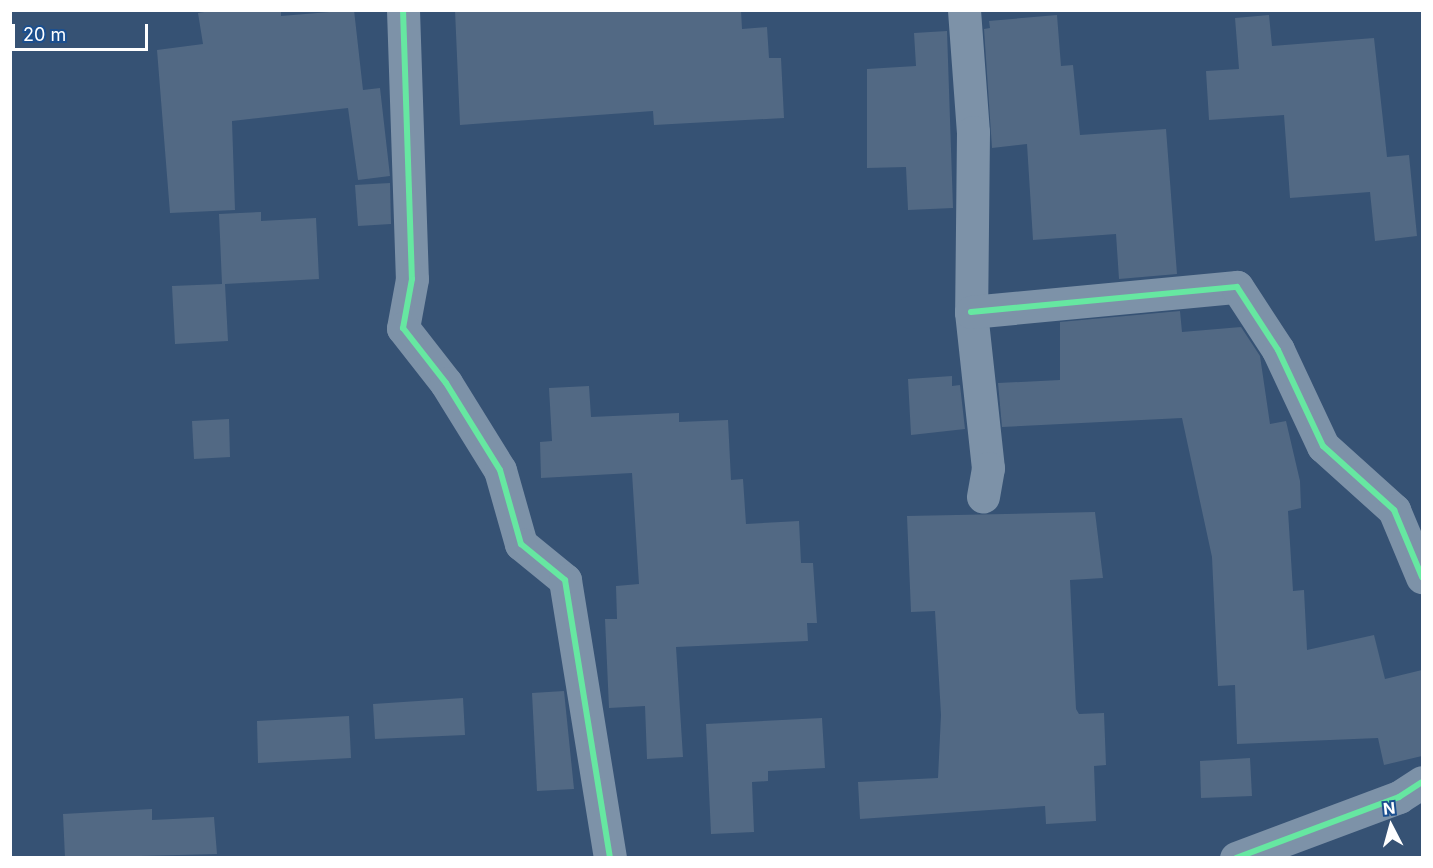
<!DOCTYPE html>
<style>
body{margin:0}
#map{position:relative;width:1433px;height:868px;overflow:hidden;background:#365274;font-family:Inter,sans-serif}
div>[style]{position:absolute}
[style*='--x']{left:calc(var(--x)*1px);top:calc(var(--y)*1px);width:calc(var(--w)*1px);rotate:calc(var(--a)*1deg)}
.building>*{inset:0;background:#526984}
.minor>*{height:33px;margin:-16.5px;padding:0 16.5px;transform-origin:16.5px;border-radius:16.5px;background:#7d92a8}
.cycleway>*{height:6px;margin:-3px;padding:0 3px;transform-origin:3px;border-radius:3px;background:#66e7a1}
span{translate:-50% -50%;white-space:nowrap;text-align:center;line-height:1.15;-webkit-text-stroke:5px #1b4f8f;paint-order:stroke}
.frame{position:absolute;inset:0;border:12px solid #fff;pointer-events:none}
.north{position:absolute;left:1361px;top:796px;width:60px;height:60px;-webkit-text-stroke:4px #1b4f8f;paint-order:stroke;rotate:354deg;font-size:16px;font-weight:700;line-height:24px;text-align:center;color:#fff}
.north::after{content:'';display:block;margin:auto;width:21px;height:27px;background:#fff;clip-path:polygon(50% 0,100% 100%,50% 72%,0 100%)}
.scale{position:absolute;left:12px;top:24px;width:136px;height:27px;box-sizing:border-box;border:3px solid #fff;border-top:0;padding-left:8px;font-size:18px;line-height:21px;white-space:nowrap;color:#fff;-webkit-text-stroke:4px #1b4f8f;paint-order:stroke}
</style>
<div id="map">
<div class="building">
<div style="clip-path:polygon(217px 10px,281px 10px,281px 16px,354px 10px,363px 90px,380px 88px,390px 176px,358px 180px,348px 108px,232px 121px,235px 210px,170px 213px,157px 50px,203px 44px,198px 13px)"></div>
<div style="clip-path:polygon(455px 10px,741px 10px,742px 29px,767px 27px,769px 58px,781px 58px,784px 118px,654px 125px,653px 111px,460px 125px)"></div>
<div style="clip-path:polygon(1057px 15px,1061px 66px,1073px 65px,1080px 135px,1166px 129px,1177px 274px,1119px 279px,1116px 234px,1033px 240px,1027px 144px,992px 148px,984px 29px,990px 28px,989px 21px)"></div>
<div style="clip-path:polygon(1269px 15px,1272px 46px,1374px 38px,1387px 157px,1409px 155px,1417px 236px,1375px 241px,1370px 192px,1290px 198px,1284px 115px,1209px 120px,1206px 71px,1239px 69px,1235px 18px)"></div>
<div style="clip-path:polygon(947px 31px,953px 208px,908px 210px,906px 167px,867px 168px,867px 69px,916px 66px,914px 33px)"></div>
<div style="clip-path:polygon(390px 183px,391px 224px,358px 226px,355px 185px)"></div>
<div style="clip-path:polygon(261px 212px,261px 221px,316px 218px,319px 279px,225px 284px,228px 341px,175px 344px,172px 286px,222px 284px,219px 214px)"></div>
<div style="clip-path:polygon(1180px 311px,1182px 332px,1241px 327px,1260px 356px,1270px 424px,1286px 421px,1300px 481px,1301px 508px,1288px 511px,1293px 591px,1304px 590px,1307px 650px,1374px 635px,1385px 679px,1422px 670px,1422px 756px,1384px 765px,1378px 738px,1237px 744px,1235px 685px,1218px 686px,1212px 557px,1182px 418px,1002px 427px,998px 383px,1060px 380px,1060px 322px)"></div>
<div style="clip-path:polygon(952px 376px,952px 386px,960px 385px,965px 429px,911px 435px,908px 379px)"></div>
<div style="clip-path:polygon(589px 386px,591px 417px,679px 413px,679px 422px,728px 420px,731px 480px,743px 479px,746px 524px,799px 521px,801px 563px,813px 563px,817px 623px,807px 623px,808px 641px,676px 647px,683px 757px,647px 759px,645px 706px,609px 708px,605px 619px,617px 619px,616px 586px,639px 584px,632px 473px,541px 478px,540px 442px,552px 441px,549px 388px)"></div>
<div style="clip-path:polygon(229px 419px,230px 457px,194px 459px,192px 421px)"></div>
<div style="clip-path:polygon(1095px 512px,1103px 578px,1070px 580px,1076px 709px,1079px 714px,1104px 713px,1106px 765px,1094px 766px,1096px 821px,1046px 824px,1045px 806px,860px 819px,858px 782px,938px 778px,941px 715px,935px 611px,911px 612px,907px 516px)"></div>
<div style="clip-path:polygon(564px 691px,574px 789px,537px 791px,532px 693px)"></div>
<div style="clip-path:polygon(463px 698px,465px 735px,375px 739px,373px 704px)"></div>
<div style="clip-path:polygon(349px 716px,351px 758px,258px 763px,257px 721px)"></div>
<div style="clip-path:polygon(822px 718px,825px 768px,768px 771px,768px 781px,752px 782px,754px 832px,711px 834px,706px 724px)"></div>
<div style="clip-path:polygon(1250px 758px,1252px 796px,1201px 798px,1200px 761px)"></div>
<div style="clip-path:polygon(152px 809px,152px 820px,214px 817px,217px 854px,65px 858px,63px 814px)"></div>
</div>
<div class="minor">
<div style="--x:403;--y:10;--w:269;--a:88.1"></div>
<div style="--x:412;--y:279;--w:50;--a:100.4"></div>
<div style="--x:403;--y:328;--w:70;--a:52"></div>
<div style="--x:446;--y:383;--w:102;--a:58.2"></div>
<div style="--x:500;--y:470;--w:77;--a:74.2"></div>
<div style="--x:521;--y:544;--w:57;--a:39.3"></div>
<div style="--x:565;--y:580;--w:282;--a:80.8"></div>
<div style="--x:964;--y:10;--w:122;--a:85.8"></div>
<div style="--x:973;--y:132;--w:180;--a:90.6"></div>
<div style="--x:971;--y:312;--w:157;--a:83.8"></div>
<div style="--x:988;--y:468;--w:29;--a:100"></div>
<div style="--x:971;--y:312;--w:267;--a:-5.4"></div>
<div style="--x:1237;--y:287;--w:75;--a:56.9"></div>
<div style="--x:1278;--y:350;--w:106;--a:64.9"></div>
<div style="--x:1323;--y:446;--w:96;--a:42"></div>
<div style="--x:1394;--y:510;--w:73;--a:67.3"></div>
<div style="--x:1236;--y:858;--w:174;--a:-20.5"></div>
<div style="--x:1399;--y:797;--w:27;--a:-33"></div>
</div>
<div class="cycleway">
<div style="--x:403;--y:10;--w:269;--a:88.1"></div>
<div style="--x:412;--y:279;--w:50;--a:100.4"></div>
<div style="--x:403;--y:328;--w:70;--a:52"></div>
<div style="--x:446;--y:383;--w:102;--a:58.2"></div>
<div style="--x:500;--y:470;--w:77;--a:74.2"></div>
<div style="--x:521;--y:544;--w:57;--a:39.3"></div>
<div style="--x:565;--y:580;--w:282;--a:80.8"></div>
<div style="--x:971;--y:312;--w:267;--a:-5.4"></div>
<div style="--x:1237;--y:287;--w:75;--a:56.9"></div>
<div style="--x:1278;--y:350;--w:106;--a:64.9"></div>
<div style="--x:1323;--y:446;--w:96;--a:42"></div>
<div style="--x:1394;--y:510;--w:73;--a:67.3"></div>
<div style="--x:1236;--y:858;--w:174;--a:-20.5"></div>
<div style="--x:1399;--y:797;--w:27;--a:-33"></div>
</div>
<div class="frame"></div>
<div class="north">N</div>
<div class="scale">20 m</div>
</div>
